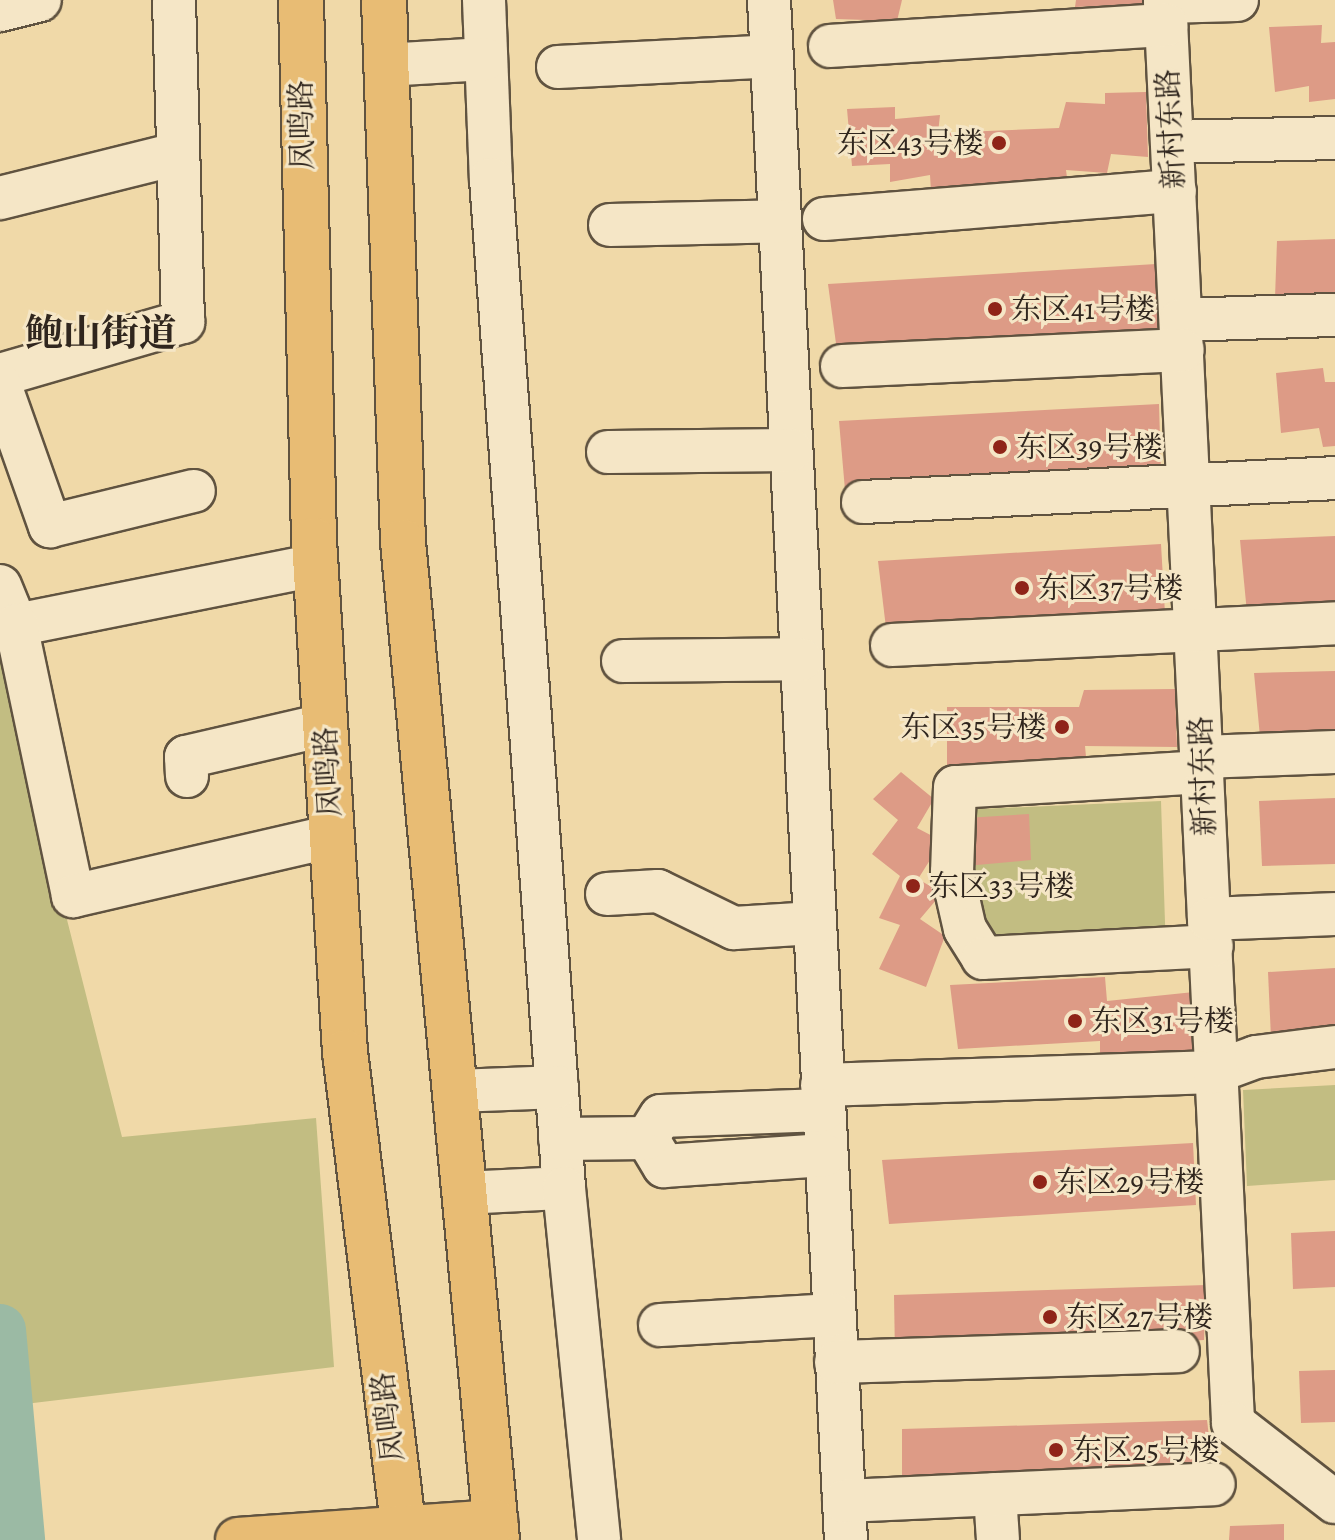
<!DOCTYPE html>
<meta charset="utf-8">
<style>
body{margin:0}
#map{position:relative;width:1335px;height:1540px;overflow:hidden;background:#f0d9a8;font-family:Alegreya,"Noto Serif SC",serif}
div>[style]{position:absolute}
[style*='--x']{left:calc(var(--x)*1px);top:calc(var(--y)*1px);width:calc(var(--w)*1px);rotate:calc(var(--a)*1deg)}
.green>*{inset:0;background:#c2bd82}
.river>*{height:52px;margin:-26px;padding:0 26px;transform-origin:26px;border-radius:26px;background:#9bbaa4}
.building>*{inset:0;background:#dd9b86}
.roads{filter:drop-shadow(2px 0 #605340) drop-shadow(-2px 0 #605340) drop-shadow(0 2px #605340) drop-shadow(0 -2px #605340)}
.minor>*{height:42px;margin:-21px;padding:0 21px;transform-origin:21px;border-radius:21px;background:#f5e6c6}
.major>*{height:44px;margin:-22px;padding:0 22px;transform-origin:22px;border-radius:22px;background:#e8bc74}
.dots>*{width:22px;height:22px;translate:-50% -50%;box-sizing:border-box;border:4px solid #f5e6c6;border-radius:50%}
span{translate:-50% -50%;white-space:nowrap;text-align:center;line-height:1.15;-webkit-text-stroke:6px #f5e6c6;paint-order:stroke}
.street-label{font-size:30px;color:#30261e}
.poi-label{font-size:30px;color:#30261e}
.right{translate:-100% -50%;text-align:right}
.left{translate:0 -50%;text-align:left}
.district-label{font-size:38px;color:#30261e;font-weight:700}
</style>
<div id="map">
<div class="green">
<div style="clip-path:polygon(0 655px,122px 1137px,316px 1118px,334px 1367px,0 1407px)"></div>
<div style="clip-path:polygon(1161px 801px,1166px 953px,963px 964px,957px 810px)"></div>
<div style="clip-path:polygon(1335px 1085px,1335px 1180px,1247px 1186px,1243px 1090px)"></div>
</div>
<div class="river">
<div style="--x:0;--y:1330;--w:211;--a:84.8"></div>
</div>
<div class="building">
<div style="clip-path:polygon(833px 0,902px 0,897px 21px,836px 19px)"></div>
<div style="clip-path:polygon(1076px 0,1145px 0,1145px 4px,1075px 7px)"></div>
<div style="clip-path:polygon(1322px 25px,1321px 43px,1335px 42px,1335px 99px,1309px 102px,1309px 86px,1275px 92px,1269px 27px)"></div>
<div style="clip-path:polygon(1146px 92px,1148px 157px,1111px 154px,1107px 173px,1066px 170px,1068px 185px,931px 191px,930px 175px,890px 182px,890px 164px,852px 166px,847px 109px,895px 107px,895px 119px,940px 115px,938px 133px,1059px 128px,1066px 102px,1105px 104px,1105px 93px)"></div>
<div style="clip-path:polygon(1335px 239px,1335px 292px,1275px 298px,1277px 241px)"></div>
<div style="clip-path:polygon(1156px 264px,1159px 333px,837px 351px,828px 284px)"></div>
<div style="clip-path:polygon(1323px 368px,1325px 382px,1335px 382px,1335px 446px,1323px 447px,1319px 428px,1281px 433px,1276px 373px)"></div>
<div style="clip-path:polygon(1159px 404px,1161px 474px,845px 490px,839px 421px)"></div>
<div style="clip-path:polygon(1335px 536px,1335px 607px,1247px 613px,1240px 540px)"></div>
<div style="clip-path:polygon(1161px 544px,1165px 614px,886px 628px,878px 561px)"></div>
<div style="clip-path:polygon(1335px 671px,1335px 733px,1260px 737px,1254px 673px)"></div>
<div style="clip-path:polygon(1175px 689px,1177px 747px,1085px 746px,1087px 767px,947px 776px,947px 707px,1079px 707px,1084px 690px)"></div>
<div style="clip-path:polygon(901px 772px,934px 799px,917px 828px,942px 841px,918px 879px,942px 893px,920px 919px,945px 936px,926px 987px,879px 969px,900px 925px,879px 918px,900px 876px,872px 854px,898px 820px,873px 799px)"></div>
<div style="clip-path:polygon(1335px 798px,1335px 864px,1262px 866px,1259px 801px)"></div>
<div style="clip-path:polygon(1029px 814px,1031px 860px,966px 866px,966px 818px)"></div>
<div style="clip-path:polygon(1335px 968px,1335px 1035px,1271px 1038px,1268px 972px)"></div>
<div style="clip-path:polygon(1105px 977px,1107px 1001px,1194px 992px,1195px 1052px,1100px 1060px,1100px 1041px,958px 1049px,950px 985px)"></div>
<div style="clip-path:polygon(1193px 1143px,1196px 1205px,889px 1224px,882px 1160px)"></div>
<div style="clip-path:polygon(1335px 1231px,1335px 1287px,1293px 1289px,1291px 1233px)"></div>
<div style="clip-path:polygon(1206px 1285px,1204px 1340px,895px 1356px,894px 1295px)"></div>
<div style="clip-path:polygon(1335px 1370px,1335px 1422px,1301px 1423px,1299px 1371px)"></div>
<div style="clip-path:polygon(1207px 1420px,1213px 1470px,902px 1486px,902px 1429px)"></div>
<div style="clip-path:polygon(1284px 1524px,1284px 1540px,1229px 1540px,1230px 1526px)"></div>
</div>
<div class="roads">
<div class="minor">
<div style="--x:484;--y:0;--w:179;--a:87.8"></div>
<div style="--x:491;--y:179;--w:1012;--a:85.86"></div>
<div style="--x:769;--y:0;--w:1542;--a:87.14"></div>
<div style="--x:1165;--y:0;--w:1425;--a:87.26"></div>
<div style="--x:1233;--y:1423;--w:129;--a:37.8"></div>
<div style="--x:1165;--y:2;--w:72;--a:-1.6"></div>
<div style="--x:0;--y:10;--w:41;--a:-14"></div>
<div style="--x:830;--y:46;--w:337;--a:-3.6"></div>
<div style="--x:385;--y:65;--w:100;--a:-3.4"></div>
<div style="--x:558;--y:67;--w:214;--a:-2.9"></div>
<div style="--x:1172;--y:142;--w:163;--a:-1.4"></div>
<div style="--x:0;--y:198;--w:182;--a:-14"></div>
<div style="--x:824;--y:219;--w:352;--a:-4.6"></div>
<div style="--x:610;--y:225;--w:170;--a:-1.3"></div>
<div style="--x:1181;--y:320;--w:154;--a:-1.9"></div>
<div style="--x:842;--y:366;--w:341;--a:-2.7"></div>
<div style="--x:0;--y:375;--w:191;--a:-16.2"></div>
<div style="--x:183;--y:322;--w:322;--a:-91.6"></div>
<div style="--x:0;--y:385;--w:150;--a:70.5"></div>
<div style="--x:50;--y:526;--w:148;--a:-13.7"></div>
<div style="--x:608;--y:452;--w:183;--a:-0.6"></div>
<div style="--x:863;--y:502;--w:473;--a:-2.9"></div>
<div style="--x:0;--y:586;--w:42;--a:67.7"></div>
<div style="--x:16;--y:625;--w:305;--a:-11.3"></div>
<div style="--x:16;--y:625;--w:277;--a:78.1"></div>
<div style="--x:73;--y:896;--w:266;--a:-13"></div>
<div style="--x:892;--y:645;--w:444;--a:-2.8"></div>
<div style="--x:623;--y:661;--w:178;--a:-0.6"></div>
<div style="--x:1202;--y:757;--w:133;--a:-2.2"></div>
<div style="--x:1203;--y:772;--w:248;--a:176.5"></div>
<div style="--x:955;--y:787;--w:85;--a:92"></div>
<div style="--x:952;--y:872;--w:58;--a:77.2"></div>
<div style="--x:965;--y:929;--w:34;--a:58"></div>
<div style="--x:983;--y:958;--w:229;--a:-3"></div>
<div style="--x:187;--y:776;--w:19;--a:-93"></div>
<div style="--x:186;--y:757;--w:143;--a:-13"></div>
<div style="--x:607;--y:894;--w:51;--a:-3.4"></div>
<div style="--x:658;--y:891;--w:85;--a:26"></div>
<div style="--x:734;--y:928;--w:80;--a:-3.6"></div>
<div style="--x:1209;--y:919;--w:126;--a:-2.3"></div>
<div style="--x:822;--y:1085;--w:393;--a:-1.9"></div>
<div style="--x:1215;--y:1072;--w:44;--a:-20.1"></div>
<div style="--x:1256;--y:1057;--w:80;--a:-7.2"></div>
<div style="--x:458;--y:1091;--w:99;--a:-2.3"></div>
<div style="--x:647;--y:1138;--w:33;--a:59"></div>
<div style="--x:664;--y:1166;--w:161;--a:-3.9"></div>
<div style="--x:560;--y:1139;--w:87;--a:-0.7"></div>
<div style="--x:647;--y:1138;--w:26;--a:-58"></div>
<div style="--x:661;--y:1116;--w:162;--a:-2.1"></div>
<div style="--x:464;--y:1193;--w:100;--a:-2.9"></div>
<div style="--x:564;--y:1188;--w:354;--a:84.3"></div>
<div style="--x:660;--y:1325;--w:174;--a:-3.3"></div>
<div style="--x:836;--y:1362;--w:342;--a:-1.8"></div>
<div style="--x:995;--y:1494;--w:46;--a:86.3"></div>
<div style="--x:844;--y:1501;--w:370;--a:-2.6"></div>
</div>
<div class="major">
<div style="--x:301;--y:0;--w:540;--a:88.62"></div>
<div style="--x:314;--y:540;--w:513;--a:86.54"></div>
<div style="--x:345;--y:1052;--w:492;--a:83"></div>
<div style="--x:384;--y:0;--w:542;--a:87.99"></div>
<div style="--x:403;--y:542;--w:1002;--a:84.62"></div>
<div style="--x:238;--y:1540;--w:258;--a:-4"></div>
</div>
</div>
<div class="dots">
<div style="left:999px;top:143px;background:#8f2418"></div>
<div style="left:995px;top:309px;background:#8f2418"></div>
<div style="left:1000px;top:447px;background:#8f2418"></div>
<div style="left:1022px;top:588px;background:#8f2418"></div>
<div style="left:1062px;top:727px;background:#8f2418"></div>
<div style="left:913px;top:886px;background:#8f2418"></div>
<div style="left:1075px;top:1021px;background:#8f2418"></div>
<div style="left:1040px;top:1182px;background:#8f2418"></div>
<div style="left:1050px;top:1317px;background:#8f2418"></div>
<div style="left:1056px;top:1450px;background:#8f2418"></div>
</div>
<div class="street-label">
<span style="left:302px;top:125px;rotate:-91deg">凤鸣路</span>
<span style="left:1171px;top:129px;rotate:-93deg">新村东路</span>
<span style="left:328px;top:772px;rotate:-93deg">凤鸣路</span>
<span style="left:1203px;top:776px;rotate:-92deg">新村东路</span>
<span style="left:388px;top:1417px;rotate:-97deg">凤鸣路</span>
</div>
<div class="poi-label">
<span class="right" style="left:983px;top:143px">东区43号楼</span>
<span class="left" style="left:1011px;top:309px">东区41号楼</span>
<span class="left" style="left:1016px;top:447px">东区39号楼</span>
<span class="left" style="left:1038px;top:588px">东区37号楼</span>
<span class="right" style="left:1046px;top:727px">东区35号楼</span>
<span class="left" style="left:929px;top:886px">东区33号楼</span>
<span class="left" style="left:1091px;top:1021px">东区31号楼</span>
<span class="left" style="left:1056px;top:1182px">东区29号楼</span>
<span class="left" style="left:1066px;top:1317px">东区27号楼</span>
<span class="left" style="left:1072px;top:1450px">东区25号楼</span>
</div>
<div class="district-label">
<span style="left:101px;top:334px">鲍山街道</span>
</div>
</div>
